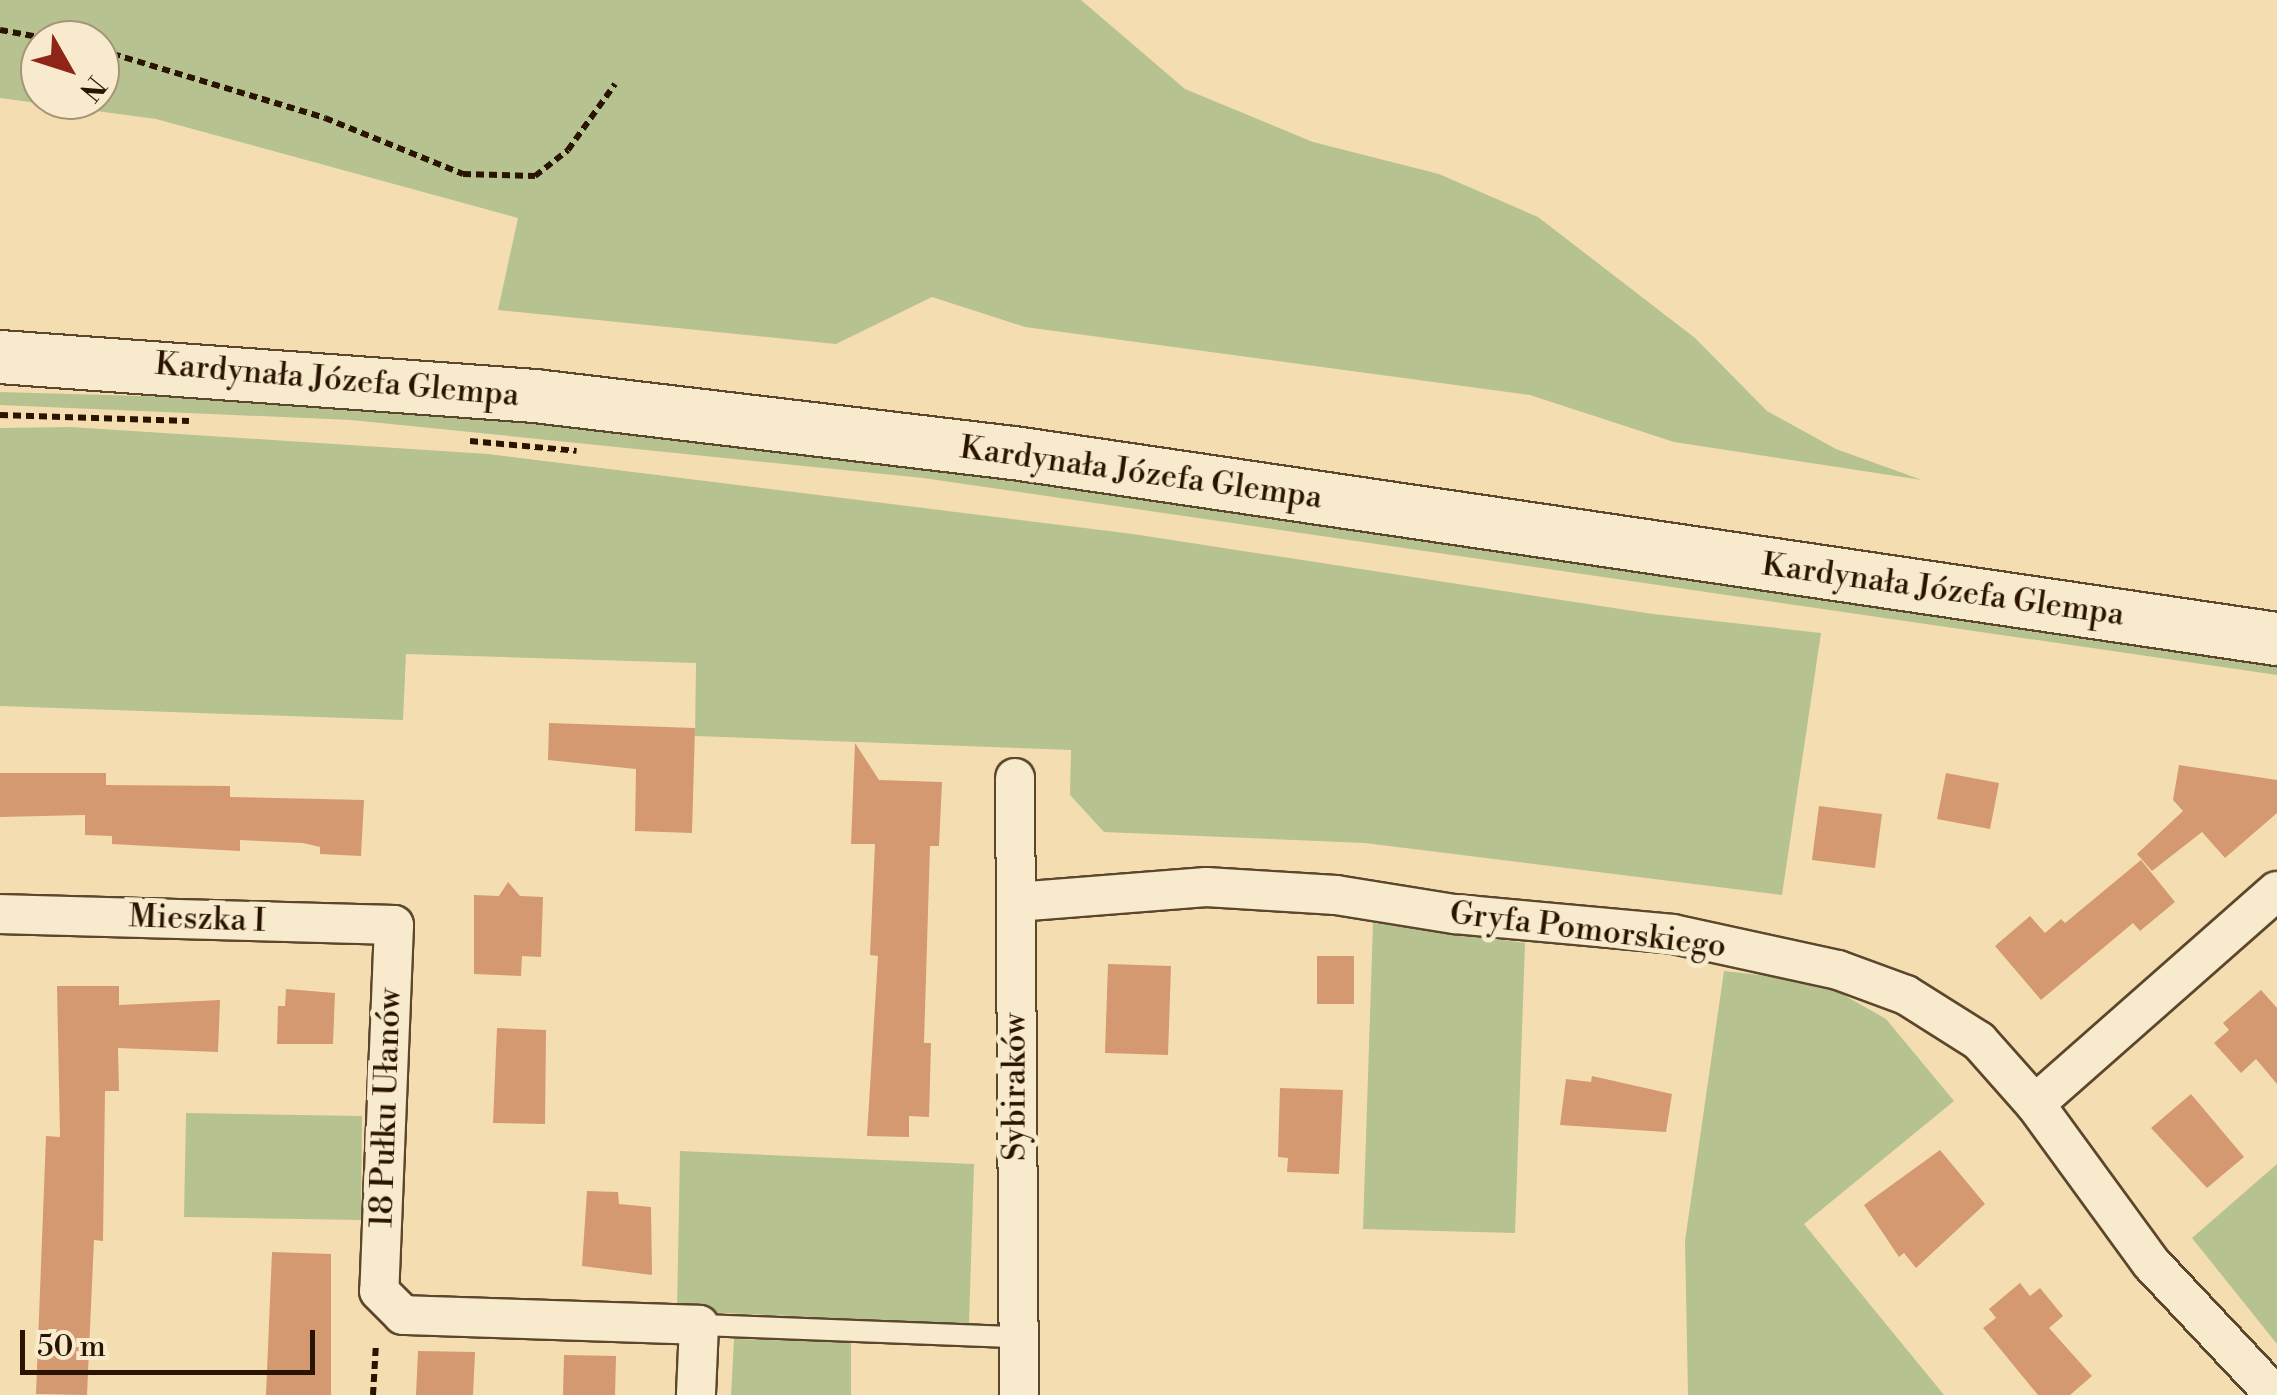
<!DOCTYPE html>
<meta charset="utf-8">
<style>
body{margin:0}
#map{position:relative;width:2277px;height:1395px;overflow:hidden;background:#f4deb1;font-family:"Libre Bodoni",serif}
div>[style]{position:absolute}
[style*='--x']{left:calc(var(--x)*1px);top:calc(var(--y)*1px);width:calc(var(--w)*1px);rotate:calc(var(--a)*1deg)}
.green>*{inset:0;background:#b6c290}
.building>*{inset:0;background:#d49970}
.path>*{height:6px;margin-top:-3px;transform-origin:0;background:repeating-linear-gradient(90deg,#2a1400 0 8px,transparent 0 13px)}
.roads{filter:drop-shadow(2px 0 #5c462c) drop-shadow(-2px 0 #5c462c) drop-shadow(0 2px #5c462c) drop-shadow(0 -2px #5c462c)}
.service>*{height:20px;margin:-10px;padding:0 10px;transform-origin:10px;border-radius:10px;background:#f8eacc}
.minor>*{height:38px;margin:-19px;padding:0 19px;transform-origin:19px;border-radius:19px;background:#f8eacc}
.secondary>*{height:52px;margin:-26px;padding:0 26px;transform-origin:26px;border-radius:26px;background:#f8eacc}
span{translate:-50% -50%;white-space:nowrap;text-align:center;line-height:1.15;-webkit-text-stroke:10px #f8eacc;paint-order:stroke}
.street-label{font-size:32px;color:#2a1400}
.north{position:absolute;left:20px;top:20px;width:100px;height:100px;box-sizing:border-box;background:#f8eacc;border:2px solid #a6947a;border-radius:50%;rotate:129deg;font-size:28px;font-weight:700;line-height:40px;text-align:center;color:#2a1400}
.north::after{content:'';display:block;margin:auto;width:35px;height:45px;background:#8f2418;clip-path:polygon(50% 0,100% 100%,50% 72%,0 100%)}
.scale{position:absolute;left:20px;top:1330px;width:295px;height:45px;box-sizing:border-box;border:5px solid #2a1400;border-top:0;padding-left:12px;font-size:30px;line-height:35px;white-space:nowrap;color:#2a1400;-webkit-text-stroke:8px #f8eacc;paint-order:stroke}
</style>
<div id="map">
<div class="green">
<div style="clip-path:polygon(evenodd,0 0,1081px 0,1185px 89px,1313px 142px,1439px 174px,1538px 217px,1695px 338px,1767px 411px,1836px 449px,1922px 480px,1674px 442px,1530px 395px,1025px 327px,932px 297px,836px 344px,498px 310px,518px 218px,156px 119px,0 98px,0 0,40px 40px,100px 40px,100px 100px,40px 100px,40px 40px)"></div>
<div style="clip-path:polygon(0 392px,320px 401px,979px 469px,2277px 659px,2277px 675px,923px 478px,351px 420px,0 405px)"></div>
<div style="clip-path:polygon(71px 427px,488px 454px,1133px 534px,1653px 614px,1821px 633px,1782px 895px,1365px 843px,1104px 832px,1070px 795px,1071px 750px,695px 736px,696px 663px,406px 654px,403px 720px,0 706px,0 428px)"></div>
<div style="clip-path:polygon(1373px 923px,1525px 943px,1515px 1233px,1363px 1229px)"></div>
<div style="clip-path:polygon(1724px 971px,1821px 982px,1886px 1019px,1954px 1101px,1804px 1224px,1944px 1395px,1688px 1395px,1685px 1241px)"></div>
<div style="clip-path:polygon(186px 1113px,362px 1116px,361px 1220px,184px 1217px)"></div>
<div style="clip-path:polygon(680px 1151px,974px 1164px,969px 1324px,677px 1311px)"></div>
<div style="clip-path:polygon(2277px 1164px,2277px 1344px,2192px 1238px)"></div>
<div style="clip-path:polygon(734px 1339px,851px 1342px,851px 1395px,731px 1395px)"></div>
</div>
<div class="building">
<div style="clip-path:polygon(549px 723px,695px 728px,692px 833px,635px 831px,636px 769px,548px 760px)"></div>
<div style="clip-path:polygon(855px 743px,879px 780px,942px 782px,939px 846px,930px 846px,924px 1043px,931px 1043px,929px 1117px,909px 1116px,909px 1137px,867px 1136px,878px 956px,870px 955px,875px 844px,851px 844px)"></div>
<div style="clip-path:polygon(2179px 765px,2277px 780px,2277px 813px,2225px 858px,2202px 832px,2152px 871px,2137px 854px,2183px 811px,2173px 800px)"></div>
<div style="clip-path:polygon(0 773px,106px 773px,106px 785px,230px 786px,230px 797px,364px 800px,361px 856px,320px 854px,320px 847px,303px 843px,240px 840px,240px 851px,112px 844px,112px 836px,85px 835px,85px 815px,0 817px)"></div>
<div style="clip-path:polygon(1946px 773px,1999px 783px,1990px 829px,1937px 819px)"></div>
<div style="clip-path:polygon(1819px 806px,1882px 814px,1875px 868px,1812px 860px)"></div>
<div style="clip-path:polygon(2141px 860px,2175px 902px,2140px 931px,2133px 923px,2041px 1000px,1995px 946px,2030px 916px,2045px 933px,2061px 919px,2065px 923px)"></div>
<div style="clip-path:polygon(508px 882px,520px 896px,543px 897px,541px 957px,522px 956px,521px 976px,474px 974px,474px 895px,499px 896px)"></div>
<div style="clip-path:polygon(1317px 956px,1354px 956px,1354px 1004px,1317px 1004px)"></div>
<div style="clip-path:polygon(1108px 964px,1171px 966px,1168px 1055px,1105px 1053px)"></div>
<div style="clip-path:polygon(57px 986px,119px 986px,119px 1005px,220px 1000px,218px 1052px,118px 1048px,119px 1091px,105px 1091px,103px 1241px,94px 1240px,87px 1395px,36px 1394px,46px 1136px,60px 1137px)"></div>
<div style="clip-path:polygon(286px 989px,335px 993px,333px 1044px,277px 1044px,278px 1006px,285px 1006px)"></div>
<div style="clip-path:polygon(2261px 990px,2277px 1008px,2277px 1084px,2256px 1059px,2241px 1073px,2214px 1043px,2229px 1030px,2223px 1023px)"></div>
<div style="clip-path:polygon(497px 1028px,546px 1030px,545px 1124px,493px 1123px)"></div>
<div style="clip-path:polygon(1592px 1076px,1672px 1094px,1666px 1132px,1560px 1125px,1566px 1079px,1591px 1082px)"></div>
<div style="clip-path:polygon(1280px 1088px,1343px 1090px,1339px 1174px,1287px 1172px,1288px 1158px,1278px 1157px)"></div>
<div style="clip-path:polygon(2191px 1094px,2244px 1157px,2207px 1188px,2151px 1128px)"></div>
<div style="clip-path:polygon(1940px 1150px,1985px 1204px,1916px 1268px,1904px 1253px,1899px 1257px,1864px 1205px)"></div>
<div style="clip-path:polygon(587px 1191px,618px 1192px,619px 1204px,651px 1207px,652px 1275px,582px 1266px)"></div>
<div style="clip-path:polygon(272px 1252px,331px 1254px,331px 1395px,266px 1395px)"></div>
<div style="clip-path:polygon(2020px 1283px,2030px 1296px,2040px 1288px,2063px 1316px,2049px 1328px,2092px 1376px,2070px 1395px,2038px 1395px,1983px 1328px,1996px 1318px,1989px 1309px)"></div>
<div style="clip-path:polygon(418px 1351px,475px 1352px,473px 1395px,416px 1395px)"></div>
<div style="clip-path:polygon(564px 1355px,616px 1356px,615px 1395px,563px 1395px)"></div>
</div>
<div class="path">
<div style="--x:0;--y:30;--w:56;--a:10.3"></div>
<div style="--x:100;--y:50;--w:235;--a:16.8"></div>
<div style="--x:325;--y:118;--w:149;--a:22.1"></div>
<div style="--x:463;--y:174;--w:72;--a:1.6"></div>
<div style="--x:535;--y:176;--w:42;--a:-38.2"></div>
<div style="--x:568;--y:150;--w:81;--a:-54.5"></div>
<div style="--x:0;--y:415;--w:189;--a:1.8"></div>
<div style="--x:470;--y:441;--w:107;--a:5.3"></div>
<div style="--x:373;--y:1395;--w:52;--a:-86.7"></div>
</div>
<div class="roads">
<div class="service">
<div style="--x:699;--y:1325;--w:315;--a:2.2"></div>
</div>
<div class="minor">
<div style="--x:1015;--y:778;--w:617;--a:89.63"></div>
<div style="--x:1016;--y:902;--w:191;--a:-4.5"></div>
<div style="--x:1206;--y:887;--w:130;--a:3.5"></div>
<div style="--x:1336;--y:895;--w:121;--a:9.1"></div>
<div style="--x:1455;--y:914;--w:219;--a:5.2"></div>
<div style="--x:1673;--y:934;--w:169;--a:12.3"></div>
<div style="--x:1838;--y:970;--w:72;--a:20.2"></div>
<div style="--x:1906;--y:995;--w:86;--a:32.2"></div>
<div style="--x:1979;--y:1041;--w:84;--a:48.4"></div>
<div style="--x:2035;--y:1104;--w:197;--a:53.9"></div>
<div style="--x:2151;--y:1263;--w:181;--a:46.8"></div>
<div style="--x:0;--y:914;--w:394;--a:1.6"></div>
<div style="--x:394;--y:925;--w:366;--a:92.3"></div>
<div style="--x:379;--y:1291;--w:34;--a:45"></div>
<div style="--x:403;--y:1315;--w:296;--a:1.9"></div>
<div style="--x:699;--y:1325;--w:70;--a:92.5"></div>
<div style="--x:2035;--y:1104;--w:322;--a:-41.4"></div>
</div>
<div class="secondary">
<div style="--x:0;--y:357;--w:536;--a:4.17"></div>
<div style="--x:535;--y:396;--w:482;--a:6.8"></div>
<div style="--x:1014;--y:453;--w:1277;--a:8.38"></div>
</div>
</div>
<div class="street-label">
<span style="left:337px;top:380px;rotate:5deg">Kardynała Józefa Glempa</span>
<span style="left:1141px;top:473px;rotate:8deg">Kardynała Józefa Glempa</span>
<span style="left:1943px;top:590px;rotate:8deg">Kardynała Józefa Glempa</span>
<span style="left:197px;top:919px;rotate:2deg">Mieszka I</span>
<span style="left:1588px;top:930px;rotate:7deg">Gryfa Pomorskiego</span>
<span style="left:1015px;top:1087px;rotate:-90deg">Sybiraków</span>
<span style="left:386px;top:1108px;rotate:-88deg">18 Pułku Ułanów</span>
</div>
<div class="north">N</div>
<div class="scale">50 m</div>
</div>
